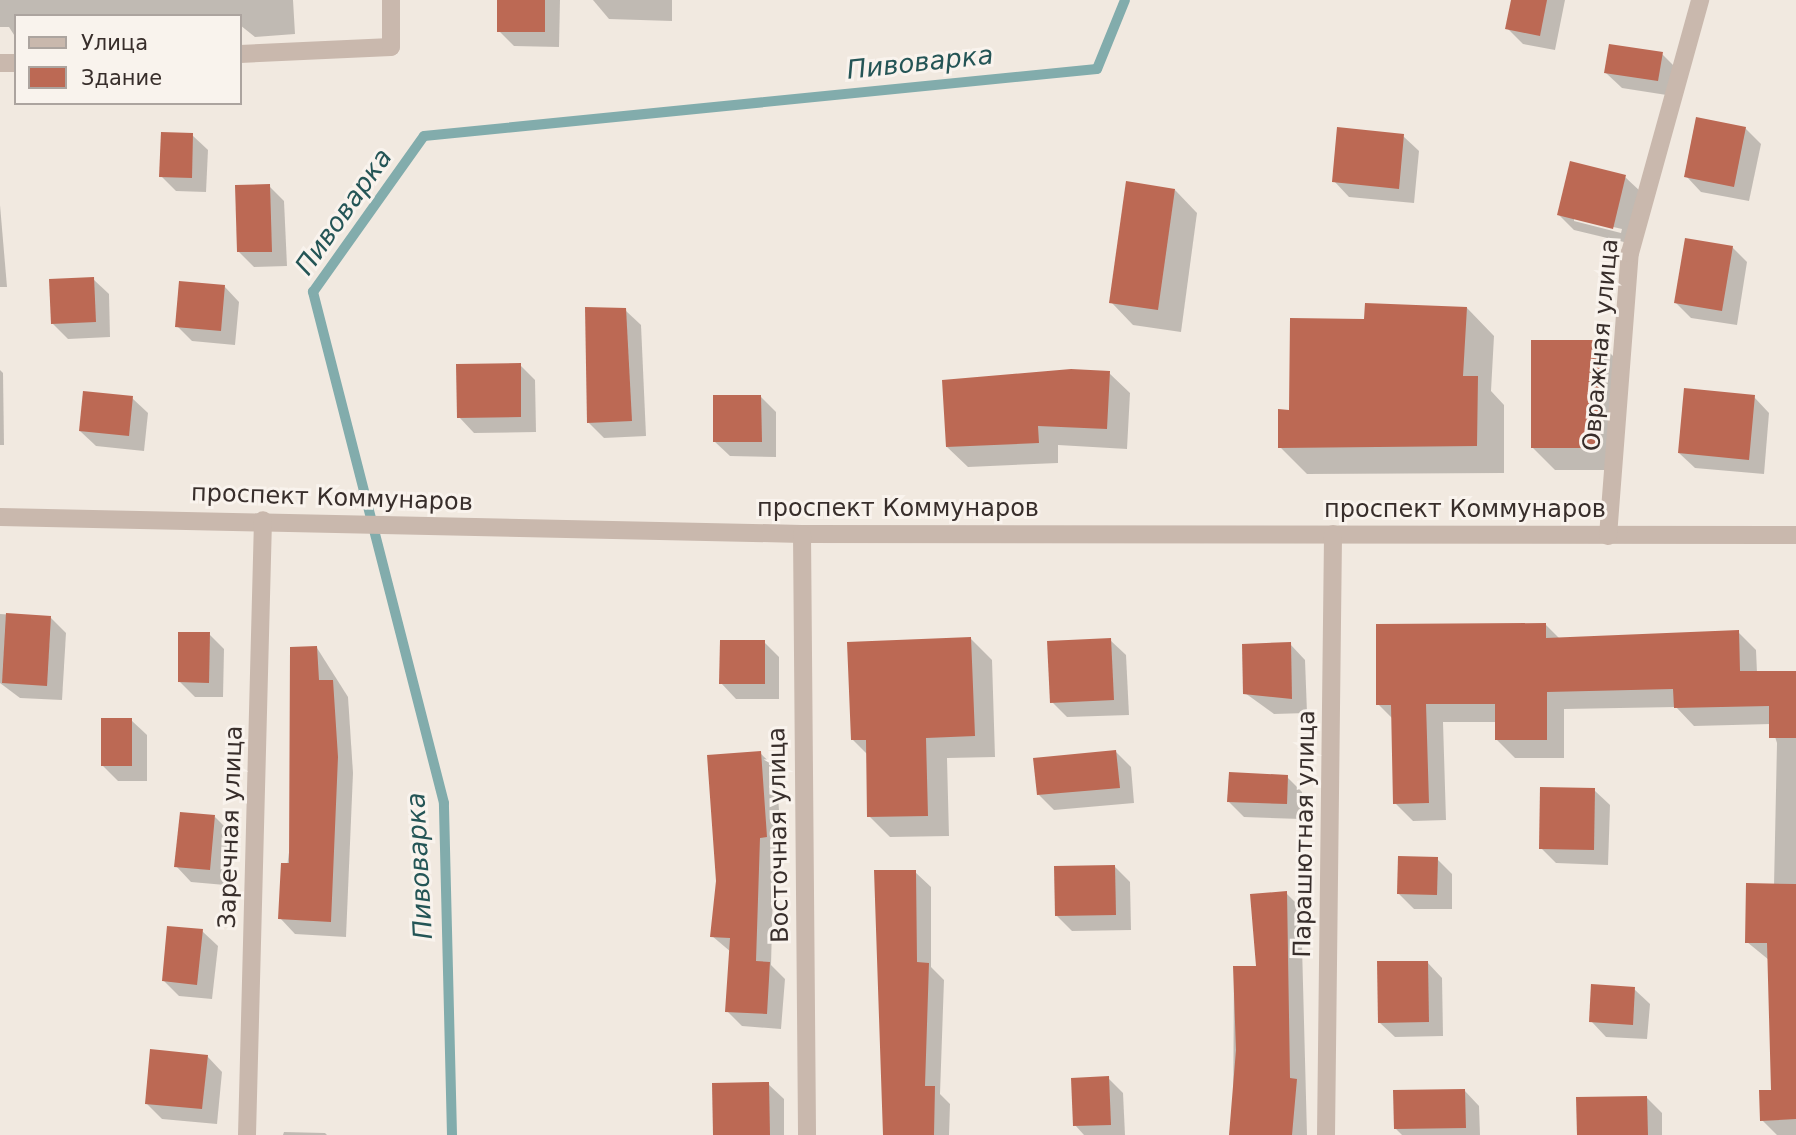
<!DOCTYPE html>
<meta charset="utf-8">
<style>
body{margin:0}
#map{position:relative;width:1796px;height:1135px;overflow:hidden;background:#f1e9e0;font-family:"DejaVu Sans",sans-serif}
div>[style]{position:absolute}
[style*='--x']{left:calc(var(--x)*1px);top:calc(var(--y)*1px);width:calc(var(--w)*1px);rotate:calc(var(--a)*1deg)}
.shadow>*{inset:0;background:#0003}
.stream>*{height:10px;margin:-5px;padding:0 5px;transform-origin:5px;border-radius:5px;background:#82acac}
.building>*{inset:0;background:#bc6954}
.minor>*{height:18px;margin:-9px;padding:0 9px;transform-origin:9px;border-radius:9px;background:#c9b8ad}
span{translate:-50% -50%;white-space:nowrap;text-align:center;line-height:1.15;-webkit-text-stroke:6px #f9f3ed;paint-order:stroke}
.street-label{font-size:24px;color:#382e2b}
.water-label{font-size:26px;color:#245556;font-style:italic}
.legend{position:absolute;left:14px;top:14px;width:228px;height:91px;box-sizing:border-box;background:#f9f3ed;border:2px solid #aca49f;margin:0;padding:9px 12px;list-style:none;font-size:21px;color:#382e2b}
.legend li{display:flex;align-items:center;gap:14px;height:35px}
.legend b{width:35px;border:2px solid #aca49f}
</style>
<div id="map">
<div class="shadow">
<div style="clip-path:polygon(0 0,293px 0,295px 34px,255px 37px,240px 25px,240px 16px,16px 16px,16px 38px,9px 27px,0 27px)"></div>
<div style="clip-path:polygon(499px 0,560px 0,559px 47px,514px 46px,499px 31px)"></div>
<div style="clip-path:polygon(593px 0,672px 0,672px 21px,609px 19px)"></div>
<div style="clip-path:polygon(1513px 0,1565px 0,1555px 50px,1523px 44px,1507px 28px)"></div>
<div style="clip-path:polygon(1662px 54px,1677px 69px,1673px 96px,1622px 88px,1606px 73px)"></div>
<div style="clip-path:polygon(1745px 128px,1761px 144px,1749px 201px,1701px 192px,1686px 176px)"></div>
<div style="clip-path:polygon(192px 135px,208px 150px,206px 192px,176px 191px,161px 176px)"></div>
<div style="clip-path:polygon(1403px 136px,1419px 151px,1414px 203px,1349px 197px,1334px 181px)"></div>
<div style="clip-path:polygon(evenodd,1625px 177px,1641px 192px,1628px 243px,1574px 230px,1559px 215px,1625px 177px,1574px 218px,1622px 229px,1621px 233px,1574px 221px,1574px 218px)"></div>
<div style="clip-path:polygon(269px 186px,284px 201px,287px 266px,254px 267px,239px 252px)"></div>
<div style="clip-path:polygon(1175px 190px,1197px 213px,1181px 332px,1133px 325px,1111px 302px)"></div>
<div style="clip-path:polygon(0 205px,7px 287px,0 287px)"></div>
<div style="clip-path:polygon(1732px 247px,1747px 262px,1737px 325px,1691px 318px,1676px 303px)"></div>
<div style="clip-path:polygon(93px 279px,109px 294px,110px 337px,68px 339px,52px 323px)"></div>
<div style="clip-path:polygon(224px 286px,239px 302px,235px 345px,192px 341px,177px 326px)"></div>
<div style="clip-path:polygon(1467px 308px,1494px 336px,1491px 391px,1504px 405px,1504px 473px,1307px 474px,1280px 447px,1290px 411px,1366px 321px)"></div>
<div style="clip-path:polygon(625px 310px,641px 325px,646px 436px,604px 438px,589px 423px)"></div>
<div style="clip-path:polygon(1599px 342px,1622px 365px,1621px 470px,1555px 470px,1532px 447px)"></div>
<div style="clip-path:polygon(520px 365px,535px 380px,536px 432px,474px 433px,459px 417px)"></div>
<div style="clip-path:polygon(0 370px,3px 373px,4px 445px,0 445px)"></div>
<div style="clip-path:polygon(1109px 373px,1130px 393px,1127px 449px,1058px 445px,1058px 463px,968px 467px,947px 447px)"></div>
<div style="clip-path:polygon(761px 397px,776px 412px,776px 457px,730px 456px,714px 441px)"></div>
<div style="clip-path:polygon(1754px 397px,1769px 413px,1764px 474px,1695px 468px,1679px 453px)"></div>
<div style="clip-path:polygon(132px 398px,148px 413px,144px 451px,96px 446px,80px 431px)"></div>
<div style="clip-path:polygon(0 614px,50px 617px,66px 633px,62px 700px,20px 698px,0 683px)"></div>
<div style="clip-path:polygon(1546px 625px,1560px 639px,1738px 632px,1756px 650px,1757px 673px,1796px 673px,1796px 1135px,1777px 1135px,1762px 1120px,1773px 1091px,1769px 960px,1747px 942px,1774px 886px,1777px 743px,1771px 724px,1694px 726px,1676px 707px,1564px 709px,1564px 758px,1515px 758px,1497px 740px,1497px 722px,1443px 722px,1446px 820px,1413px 821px,1395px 803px,1393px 719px,1378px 704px)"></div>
<div style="clip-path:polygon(209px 634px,224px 649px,223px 697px,195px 697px,179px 681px)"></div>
<div style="clip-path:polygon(971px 639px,992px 660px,995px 757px,947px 758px,949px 836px,890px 837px,869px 816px,868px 755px,852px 739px)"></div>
<div style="clip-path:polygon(1110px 640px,1126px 655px,1129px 715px,1067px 717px,1052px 702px)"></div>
<div style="clip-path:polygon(764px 642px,779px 657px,779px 699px,736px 699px,721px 683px)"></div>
<div style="clip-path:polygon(1290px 644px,1305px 660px,1307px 713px,1274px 714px,1245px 693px)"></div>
<div style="clip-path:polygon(317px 648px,348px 697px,353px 773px,346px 937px,295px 934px,280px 918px)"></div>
<div style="clip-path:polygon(131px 720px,147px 735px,147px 781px,118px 781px,103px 766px)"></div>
<div style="clip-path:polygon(1116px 752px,1131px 767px,1134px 803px,1054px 810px,1038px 794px)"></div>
<div style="clip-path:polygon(760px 753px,776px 768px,782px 852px,774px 852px,771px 965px,785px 979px,781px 1029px,742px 1026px,727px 1011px,731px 952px,712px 936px)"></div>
<div style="clip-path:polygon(1287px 777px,1302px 792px,1301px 819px,1244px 817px,1229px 802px)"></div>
<div style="clip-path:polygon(1594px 790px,1610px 805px,1608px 865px,1556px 863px,1541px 848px)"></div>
<div style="clip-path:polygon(215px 817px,230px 832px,225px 885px,191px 882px,176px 866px)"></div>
<div style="clip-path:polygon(1437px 859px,1452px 874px,1452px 909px,1414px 909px,1399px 894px)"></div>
<div style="clip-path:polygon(1114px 866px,1130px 882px,1131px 930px,1072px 931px,1057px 916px)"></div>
<div style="clip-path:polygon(915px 872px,931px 887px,931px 967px,944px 980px,940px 1094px,950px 1104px,949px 1135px,886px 1135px)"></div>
<div style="clip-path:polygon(1286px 893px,1301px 908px,1307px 1135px,1233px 1135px,1234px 968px,1258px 967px)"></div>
<div style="clip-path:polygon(202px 931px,218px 946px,212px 999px,179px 996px,163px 980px)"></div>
<div style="clip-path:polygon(1427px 962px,1442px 978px,1443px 1036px,1395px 1037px,1379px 1022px)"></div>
<div style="clip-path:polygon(1634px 989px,1650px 1004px,1647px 1039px,1606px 1037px,1591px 1021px)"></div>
<div style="clip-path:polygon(207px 1056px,222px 1072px,217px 1124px,162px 1119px,146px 1103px)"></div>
<div style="clip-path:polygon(1108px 1078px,1123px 1093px,1125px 1135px,1084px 1135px,1075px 1125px)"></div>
<div style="clip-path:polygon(768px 1084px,784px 1099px,784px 1135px,715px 1135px)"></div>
<div style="clip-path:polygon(1464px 1090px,1479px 1106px,1480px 1135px,1402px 1135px,1396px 1129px)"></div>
<div style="clip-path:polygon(1647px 1098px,1662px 1113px,1662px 1135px,1578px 1135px)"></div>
<div style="clip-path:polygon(284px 1132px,325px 1133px,327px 1135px,283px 1135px)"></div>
</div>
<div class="stream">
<div style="--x:452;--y:1135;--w:332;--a:-91.4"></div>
<div style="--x:444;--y:803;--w:528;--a:-104.38"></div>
<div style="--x:313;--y:292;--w:191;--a:-54.6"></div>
<div style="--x:424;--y:136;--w:676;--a:-5.69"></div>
<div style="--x:1097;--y:69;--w:74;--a:-67.9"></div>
</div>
<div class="building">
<div style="clip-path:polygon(497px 0,545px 0,545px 32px,497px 32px)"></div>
<div style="clip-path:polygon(1511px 0,1547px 0,1540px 36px,1505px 29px)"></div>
<div style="clip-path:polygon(1609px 44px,1663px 52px,1658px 81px,1604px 73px)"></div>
<div style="clip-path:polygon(1696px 117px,1746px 127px,1734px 187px,1684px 177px)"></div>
<div style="clip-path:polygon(1337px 127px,1404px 134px,1399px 189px,1332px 182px)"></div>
<div style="clip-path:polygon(161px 132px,193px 133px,192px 178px,159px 177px)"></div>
<div style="clip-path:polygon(1570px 161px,1626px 175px,1613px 229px,1557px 215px)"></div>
<div style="clip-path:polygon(1126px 181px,1175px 189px,1158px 310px,1109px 303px)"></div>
<div style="clip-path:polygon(270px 184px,272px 252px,237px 252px,235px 185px)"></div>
<div style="clip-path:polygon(1685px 238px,1733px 246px,1722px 311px,1674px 303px)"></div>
<div style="clip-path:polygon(94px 277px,96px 322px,51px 324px,49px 279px)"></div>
<div style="clip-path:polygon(179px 281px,225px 285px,221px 331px,175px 327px)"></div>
<div style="clip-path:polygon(1365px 303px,1467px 307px,1463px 376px,1478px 376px,1477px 446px,1278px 448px,1278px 409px,1289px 410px,1290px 318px,1364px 319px)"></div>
<div style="clip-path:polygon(585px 307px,626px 308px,632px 421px,587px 423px)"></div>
<div style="clip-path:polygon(1531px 340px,1600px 340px,1599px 448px,1531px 448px)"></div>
<div style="clip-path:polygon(521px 363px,521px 417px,457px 418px,456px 364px)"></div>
<div style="clip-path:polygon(1071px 369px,1110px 371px,1107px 429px,1038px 426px,1039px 443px,946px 447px,942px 380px)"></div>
<div style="clip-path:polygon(1684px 388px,1755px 395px,1749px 460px,1678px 453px)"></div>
<div style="clip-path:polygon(83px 391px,133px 396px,129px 436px,79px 431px)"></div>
<div style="clip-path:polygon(713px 395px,761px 395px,762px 442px,713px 442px)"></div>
<div style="clip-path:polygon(6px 613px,51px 616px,47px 686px,2px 683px)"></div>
<div style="clip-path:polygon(1546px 623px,1546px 638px,1739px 630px,1740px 671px,1796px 671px,1796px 738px,1769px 738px,1769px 706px,1674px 708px,1673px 689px,1547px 692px,1547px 740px,1495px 740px,1495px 704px,1426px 704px,1429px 803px,1393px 804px,1391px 705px,1376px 705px,1376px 624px)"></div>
<div style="clip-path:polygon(178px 632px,210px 632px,209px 683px,178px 682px)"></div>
<div style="clip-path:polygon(971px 637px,975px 736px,926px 738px,928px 816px,867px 817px,866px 740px,851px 740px,847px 642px)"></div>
<div style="clip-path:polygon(1111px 638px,1114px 700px,1050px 703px,1047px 641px)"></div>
<div style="clip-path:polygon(720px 640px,765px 640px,765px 684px,719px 684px)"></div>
<div style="clip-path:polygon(1291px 642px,1292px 699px,1243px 694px,1242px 644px)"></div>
<div style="clip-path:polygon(317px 646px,319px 680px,333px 680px,338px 757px,331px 922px,278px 919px,281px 863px,289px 863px,290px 647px)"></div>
<div style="clip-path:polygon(101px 718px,132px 718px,132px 766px,101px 766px)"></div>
<div style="clip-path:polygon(1116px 750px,1120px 788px,1037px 795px,1033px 758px)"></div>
<div style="clip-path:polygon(761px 751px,767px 837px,760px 838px,756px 961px,770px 962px,767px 1014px,725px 1012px,730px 938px,710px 937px,716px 881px,707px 755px)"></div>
<div style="clip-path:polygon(1229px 772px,1288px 775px,1287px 804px,1227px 802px)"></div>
<div style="clip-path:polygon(1540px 787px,1595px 788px,1594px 850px,1539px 849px)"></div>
<div style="clip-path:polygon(180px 812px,215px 815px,210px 870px,174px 867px)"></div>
<div style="clip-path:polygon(1398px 856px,1438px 857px,1437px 895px,1397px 894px)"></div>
<div style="clip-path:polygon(1115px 865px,1116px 915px,1055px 916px,1054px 866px)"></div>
<div style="clip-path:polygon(874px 870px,916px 870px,917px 962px,929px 963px,925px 1086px,935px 1086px,934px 1135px,883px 1135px)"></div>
<div style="clip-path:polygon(1746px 883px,1796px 884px,1796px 1119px,1760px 1121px,1759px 1090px,1771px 1090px,1767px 943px,1745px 943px)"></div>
<div style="clip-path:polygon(1287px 891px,1290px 1078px,1297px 1079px,1292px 1135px,1229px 1135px,1236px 1050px,1233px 966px,1256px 966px,1250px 894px)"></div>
<div style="clip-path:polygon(167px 926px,203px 929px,197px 985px,162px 981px)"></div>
<div style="clip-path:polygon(1377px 961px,1428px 961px,1429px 1022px,1378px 1023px)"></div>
<div style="clip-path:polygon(1591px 984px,1635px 987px,1633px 1025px,1589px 1022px)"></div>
<div style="clip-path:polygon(150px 1049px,208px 1055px,202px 1109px,145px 1104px)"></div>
<div style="clip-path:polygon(1109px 1076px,1111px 1125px,1073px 1126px,1071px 1078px)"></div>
<div style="clip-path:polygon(769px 1082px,770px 1135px,713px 1135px,712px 1083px)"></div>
<div style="clip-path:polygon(1465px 1089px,1466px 1128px,1394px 1129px,1393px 1090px)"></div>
<div style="clip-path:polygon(1647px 1096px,1648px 1135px,1577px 1135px,1576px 1097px)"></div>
</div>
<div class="minor">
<div style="--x:240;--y:54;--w:151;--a:-2.7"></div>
<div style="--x:391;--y:47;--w:47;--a:-90"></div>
<div style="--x:0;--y:63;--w:16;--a:0"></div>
<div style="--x:0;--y:517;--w:802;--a:1.21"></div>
<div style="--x:802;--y:534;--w:994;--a:0.06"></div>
<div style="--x:802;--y:534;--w:601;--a:89.52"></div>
<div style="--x:1608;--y:536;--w:284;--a:-85.6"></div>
<div style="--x:1630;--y:253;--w:263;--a:-74.5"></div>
<div style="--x:247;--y:1135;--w:615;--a:-88.51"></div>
<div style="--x:1326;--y:1135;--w:601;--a:-89.33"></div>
</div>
<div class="street-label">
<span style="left:1601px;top:345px;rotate:-85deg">Овражная улица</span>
<span style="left:332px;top:498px;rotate:2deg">проспект Коммунаров</span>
<span style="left:898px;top:509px">проспект Коммунаров</span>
<span style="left:1465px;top:510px">проспект Коммунаров</span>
<span style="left:231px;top:827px;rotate:-88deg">Заречная улица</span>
<span style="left:1305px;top:834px;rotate:-89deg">Парашютная улица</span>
<span style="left:779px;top:835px;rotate:-91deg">Восточная улица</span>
</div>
<div class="water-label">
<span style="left:920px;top:63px;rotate:-6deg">Пивоварка</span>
<span style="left:344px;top:212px;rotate:-55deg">Пивоварка</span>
<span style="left:420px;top:866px;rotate:-93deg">Пивоварка</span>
</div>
<ul class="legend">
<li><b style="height:9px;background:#c9b8ad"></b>Улица</li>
<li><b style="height:19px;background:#bc6954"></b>Здание</li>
</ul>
</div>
